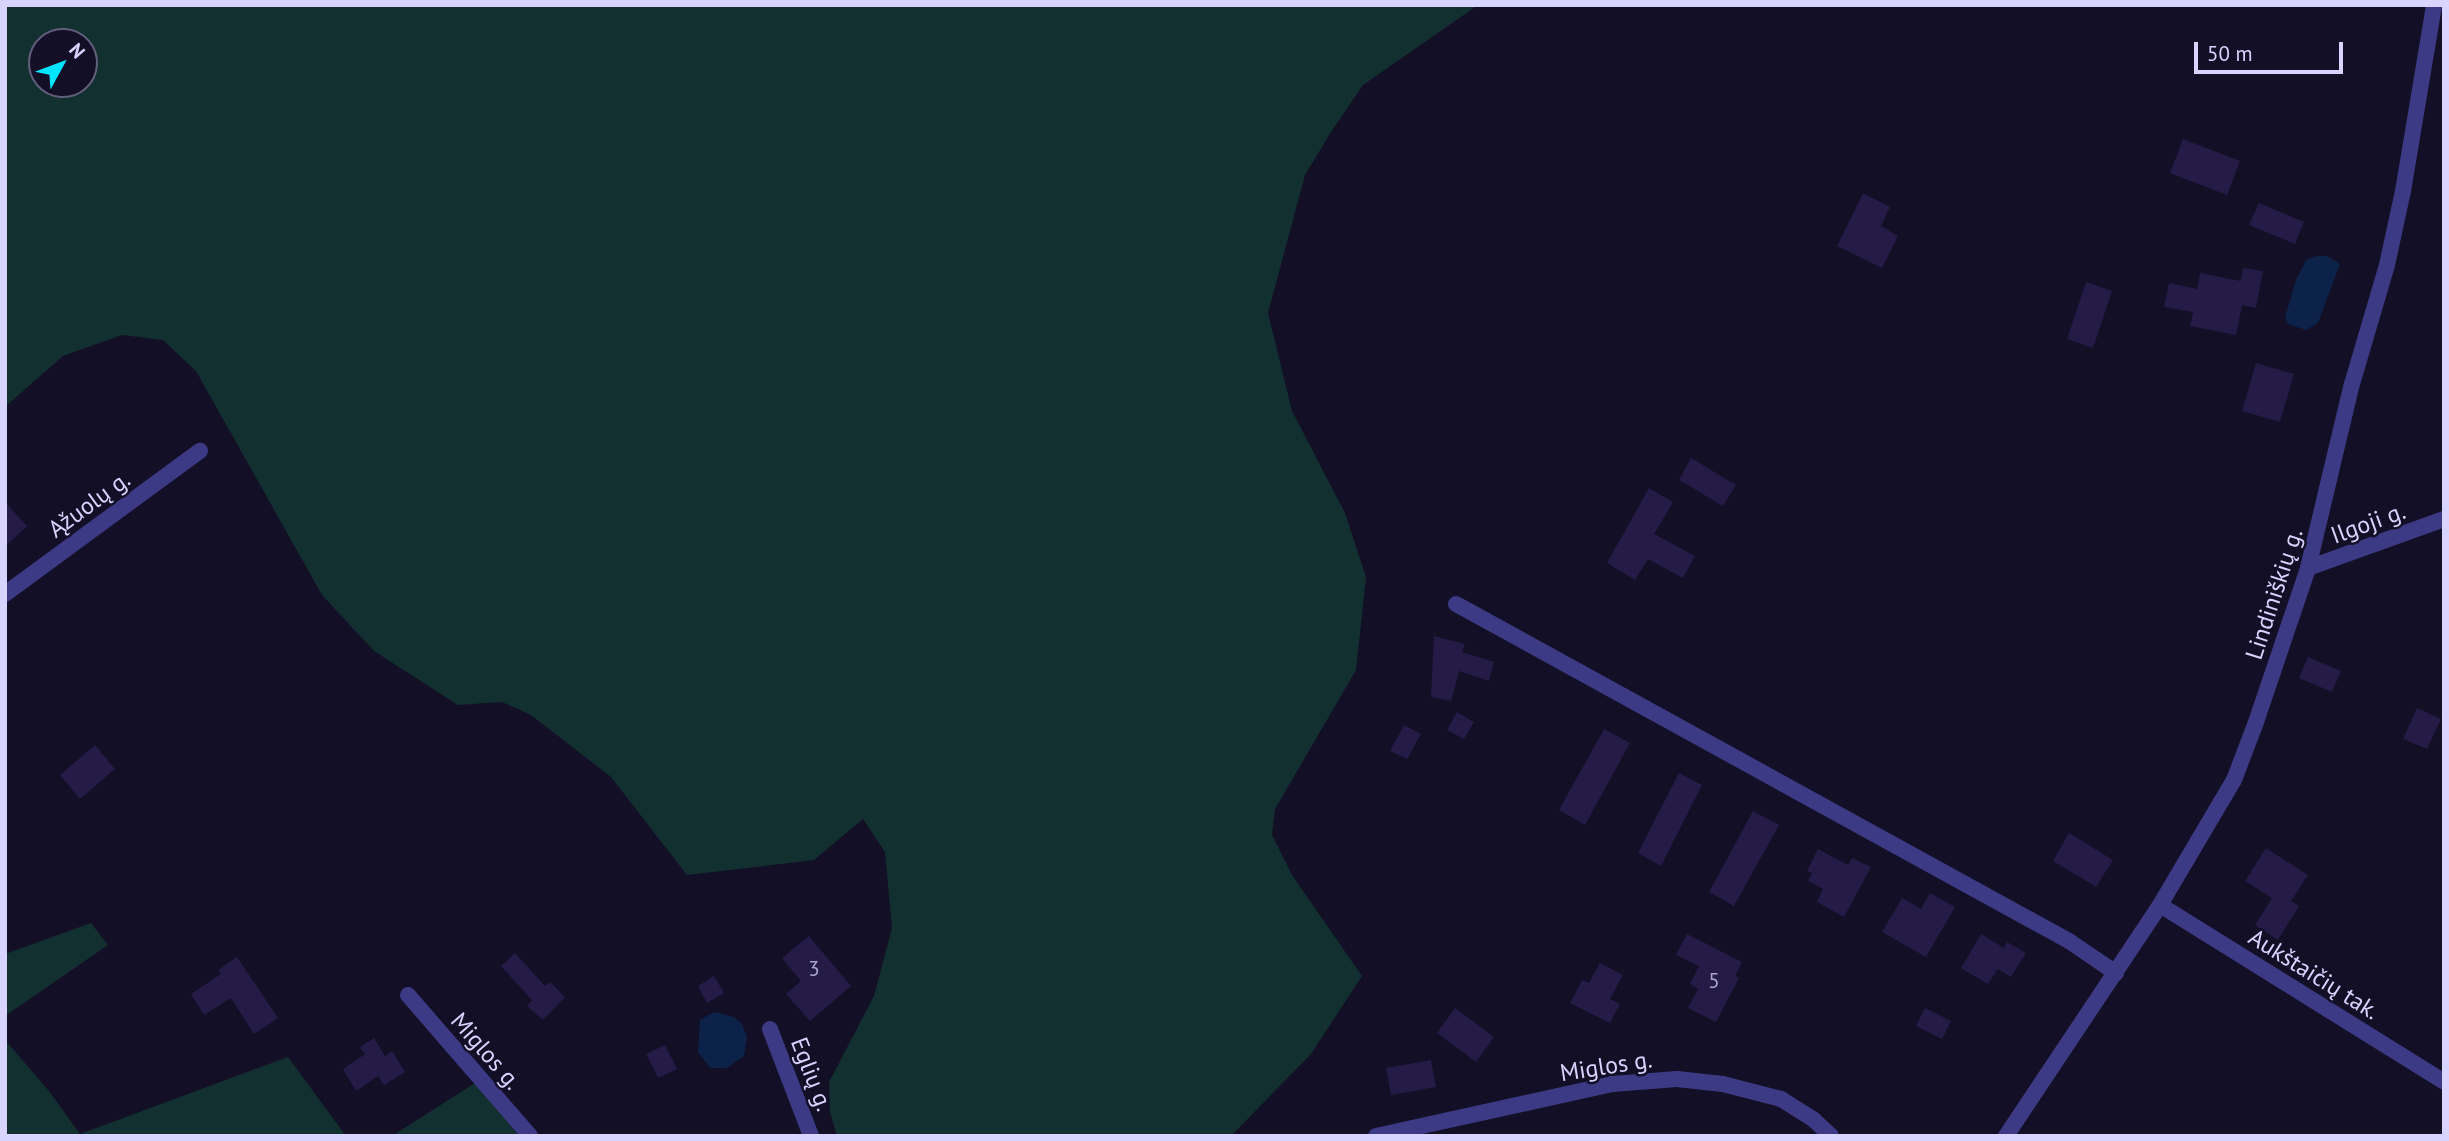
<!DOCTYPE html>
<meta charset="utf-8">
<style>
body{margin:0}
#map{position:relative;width:2449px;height:1141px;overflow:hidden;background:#130f26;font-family:"PT Sans",sans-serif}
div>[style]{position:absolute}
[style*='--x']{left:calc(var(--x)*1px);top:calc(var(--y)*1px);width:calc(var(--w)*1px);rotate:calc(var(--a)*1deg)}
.green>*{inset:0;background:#12302f}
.water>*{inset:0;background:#0c2248}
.building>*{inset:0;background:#241b47}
.minor>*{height:16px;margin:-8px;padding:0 8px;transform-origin:8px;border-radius:8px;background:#3d3a85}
span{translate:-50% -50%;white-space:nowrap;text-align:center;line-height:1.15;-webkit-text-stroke:5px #130f26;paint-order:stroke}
.number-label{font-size:21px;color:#aca6d1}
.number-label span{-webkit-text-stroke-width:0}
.street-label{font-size:24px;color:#d9d4ff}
.frame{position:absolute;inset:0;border:7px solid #d9d4ff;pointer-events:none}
.north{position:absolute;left:28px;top:28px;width:70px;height:70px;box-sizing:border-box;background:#130f26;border:2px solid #625e7d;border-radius:50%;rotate:49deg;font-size:19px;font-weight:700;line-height:28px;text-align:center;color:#d9d4ff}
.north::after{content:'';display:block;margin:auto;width:24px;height:32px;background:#00e5ff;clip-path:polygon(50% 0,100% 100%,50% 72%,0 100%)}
.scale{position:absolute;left:2194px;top:42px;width:149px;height:32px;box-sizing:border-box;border:4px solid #d9d4ff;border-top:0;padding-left:9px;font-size:21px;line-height:24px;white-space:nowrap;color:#d9d4ff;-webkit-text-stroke:5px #130f26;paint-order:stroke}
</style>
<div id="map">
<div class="green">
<div style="clip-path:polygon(evenodd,5px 5px,1478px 5px,1363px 85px,1331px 132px,1305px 175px,1268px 313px,1292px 411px,1345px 513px,1366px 577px,1356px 670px,1275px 809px,1272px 835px,1292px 875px,1362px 976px,1311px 1054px,1231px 1136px,837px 1136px,830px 1112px,829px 1082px,874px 996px,892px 928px,885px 852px,863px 819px,814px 860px,687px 875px,611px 777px,531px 715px,502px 702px,458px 705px,374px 651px,322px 595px,196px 371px,163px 340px,122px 335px,63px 356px,5px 407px,5px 5px,42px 42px,84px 42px,84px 84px,42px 84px,42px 42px)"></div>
<div style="clip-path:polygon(91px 923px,108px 945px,5px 1016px,5px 954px)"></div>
<div style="clip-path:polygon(5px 1040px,49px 1091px,80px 1134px,288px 1057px,346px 1136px,5px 1136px)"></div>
<div style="clip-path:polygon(475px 1083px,519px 1136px,392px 1136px)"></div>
</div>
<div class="water">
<div style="clip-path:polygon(2316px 256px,2327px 256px,2340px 264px,2318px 323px,2306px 330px,2288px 324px,2285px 317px,2296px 280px,2306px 260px)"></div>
<div style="clip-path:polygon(714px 1012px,734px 1017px,742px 1024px,747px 1037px,744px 1056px,727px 1068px,710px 1068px,698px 1052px,700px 1020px)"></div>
</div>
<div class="building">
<div style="clip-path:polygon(2183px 139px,2240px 161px,2227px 195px,2170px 173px)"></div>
<div style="clip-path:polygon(1863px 193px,1890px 207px,1881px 226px,1898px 236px,1882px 268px,1837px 246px)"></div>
<div style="clip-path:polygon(2259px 203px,2304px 222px,2295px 244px,2249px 225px)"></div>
<div style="clip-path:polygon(2243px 268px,2263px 271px,2256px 308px,2242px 305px,2236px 335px,2190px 326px,2193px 312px,2164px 307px,2169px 283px,2197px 289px,2200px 273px,2241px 281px)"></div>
<div style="clip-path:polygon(2086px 282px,2112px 291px,2093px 348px,2067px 339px)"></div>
<div style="clip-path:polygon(2256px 363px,2294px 374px,2280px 422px,2242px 411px)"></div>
<div style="clip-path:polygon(1691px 458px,1736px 485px,1723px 506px,1679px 480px)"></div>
<div style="clip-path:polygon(1649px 488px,1673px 502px,1654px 534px,1695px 556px,1683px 578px,1648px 559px,1635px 580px,1607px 563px)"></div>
<div style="clip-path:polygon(5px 502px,27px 526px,5px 547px)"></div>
<div style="clip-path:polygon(1434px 636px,1465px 644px,1462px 652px,1494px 662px,1489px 681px,1459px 671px,1451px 701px,1431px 697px)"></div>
<div style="clip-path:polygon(2308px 657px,2341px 671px,2332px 692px,2299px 678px)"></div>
<div style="clip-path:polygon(2417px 708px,2441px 719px,2427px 749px,2403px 739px)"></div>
<div style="clip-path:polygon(1457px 712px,1474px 722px,1464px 739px,1447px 730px)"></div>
<div style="clip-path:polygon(1404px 725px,1421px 734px,1407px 759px,1390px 751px)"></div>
<div style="clip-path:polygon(1604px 729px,1630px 743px,1585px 825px,1559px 810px)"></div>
<div style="clip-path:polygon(95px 745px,115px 769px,80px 799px,60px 775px)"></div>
<div style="clip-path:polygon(1679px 773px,1702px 785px,1661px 866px,1638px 853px)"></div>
<div style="clip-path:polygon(1753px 811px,1779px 825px,1734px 906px,1709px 892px)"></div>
<div style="clip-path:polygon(2069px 833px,2113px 860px,2096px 887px,2053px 861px)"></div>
<div style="clip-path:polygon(2266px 848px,2308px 875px,2291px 901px,2299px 906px,2278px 940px,2255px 925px,2272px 898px,2245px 881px)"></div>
<div style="clip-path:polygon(1818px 849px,1848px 865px,1852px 858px,1871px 867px,1844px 917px,1817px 902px,1823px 889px,1808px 881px,1812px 873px,1807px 871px)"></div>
<div style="clip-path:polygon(1930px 893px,1955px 907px,1926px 957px,1882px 932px,1902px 898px,1921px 909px)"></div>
<div style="clip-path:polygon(1687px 934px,1742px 962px,1735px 976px,1739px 978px,1716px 1022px,1688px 1008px,1698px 989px,1690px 984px,1699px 966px,1676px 955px)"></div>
<div style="clip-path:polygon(1981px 934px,2004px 948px,2007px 942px,2026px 953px,2011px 977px,1998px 969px,1988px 984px,1961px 968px)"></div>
<div style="clip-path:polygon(809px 936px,851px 986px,810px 1021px,786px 994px,801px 981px,782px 958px)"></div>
<div style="clip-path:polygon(515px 953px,545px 986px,550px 982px,565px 997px,543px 1020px,527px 1006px,532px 1000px,501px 966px)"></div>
<div style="clip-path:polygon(237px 957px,278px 1018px,254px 1034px,231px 998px,204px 1015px,191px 994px,221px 974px,218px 970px)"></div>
<div style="clip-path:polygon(1600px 963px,1623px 975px,1610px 999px,1620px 1004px,1610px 1023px,1570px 1003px,1582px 980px,1589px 983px)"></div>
<div style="clip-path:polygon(714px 976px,724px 993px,707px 1003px,698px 986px)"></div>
<div style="clip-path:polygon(1455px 1008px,1494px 1037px,1476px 1062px,1437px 1033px)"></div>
<div style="clip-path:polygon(1925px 1008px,1951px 1021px,1942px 1039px,1916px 1026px)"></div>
<div style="clip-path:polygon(374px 1038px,385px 1056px,392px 1051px,405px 1072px,384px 1085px,378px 1076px,356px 1091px,343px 1069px,365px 1054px,360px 1047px)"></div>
<div style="clip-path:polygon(665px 1045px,677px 1069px,658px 1078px,646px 1054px)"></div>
<div style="clip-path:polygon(1431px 1060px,1436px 1087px,1391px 1095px,1386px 1068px)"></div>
</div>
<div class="minor">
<div style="--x:2308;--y:568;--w:145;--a:-19.8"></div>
<div style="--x:5;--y:594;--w:242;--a:-36.3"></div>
<div style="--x:1456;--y:604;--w:700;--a:28.8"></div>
<div style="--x:2069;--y:941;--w:57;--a:34.2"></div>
<div style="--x:2160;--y:905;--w:335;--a:31.9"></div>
<div style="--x:408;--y:995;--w:186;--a:49.1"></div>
<div style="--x:770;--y:1029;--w:115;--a:69"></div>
<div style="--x:1376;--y:1136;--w:242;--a:-12.4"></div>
<div style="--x:1612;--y:1084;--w:65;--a:-4.4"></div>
<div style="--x:1677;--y:1079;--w:46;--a:6.2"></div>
<div style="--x:1723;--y:1084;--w:60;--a:14.5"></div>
<div style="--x:1781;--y:1099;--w:39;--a:32"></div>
<div style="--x:1814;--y:1120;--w:23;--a:43"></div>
<div style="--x:2006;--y:1136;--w:278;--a:-56.3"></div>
<div style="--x:2160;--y:905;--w:145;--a:-59.4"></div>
<div style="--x:2234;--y:780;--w:62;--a:-69.2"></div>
<div style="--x:2256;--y:722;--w:163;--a:-71.3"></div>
<div style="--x:2308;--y:568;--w:189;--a:-76.6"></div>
<div style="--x:2352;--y:384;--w:124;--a:-73.6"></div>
<div style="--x:2387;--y:265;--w:76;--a:-77.8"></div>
<div style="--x:2403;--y:191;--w:189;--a:-80.5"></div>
</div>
<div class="number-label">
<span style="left:814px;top:969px">3</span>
<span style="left:1714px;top:981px">5</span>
</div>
<div class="street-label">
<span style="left:89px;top:504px;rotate:-36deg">Ąžuolų g.</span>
<span style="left:2368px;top:523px;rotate:-20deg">Ilgoji g.</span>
<span style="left:2274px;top:594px;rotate:-72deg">Lindiniškių g.</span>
<span style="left:2314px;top:974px;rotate:32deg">Aukštaičių tak.</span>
<span style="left:486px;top:1051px;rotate:49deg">Miglos g.</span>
<span style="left:1606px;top:1066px;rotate:-9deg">Miglos g.</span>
<span style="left:812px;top:1074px;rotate:69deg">Eglių g.</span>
</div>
<div class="frame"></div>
<div class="north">N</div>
<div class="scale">50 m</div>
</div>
